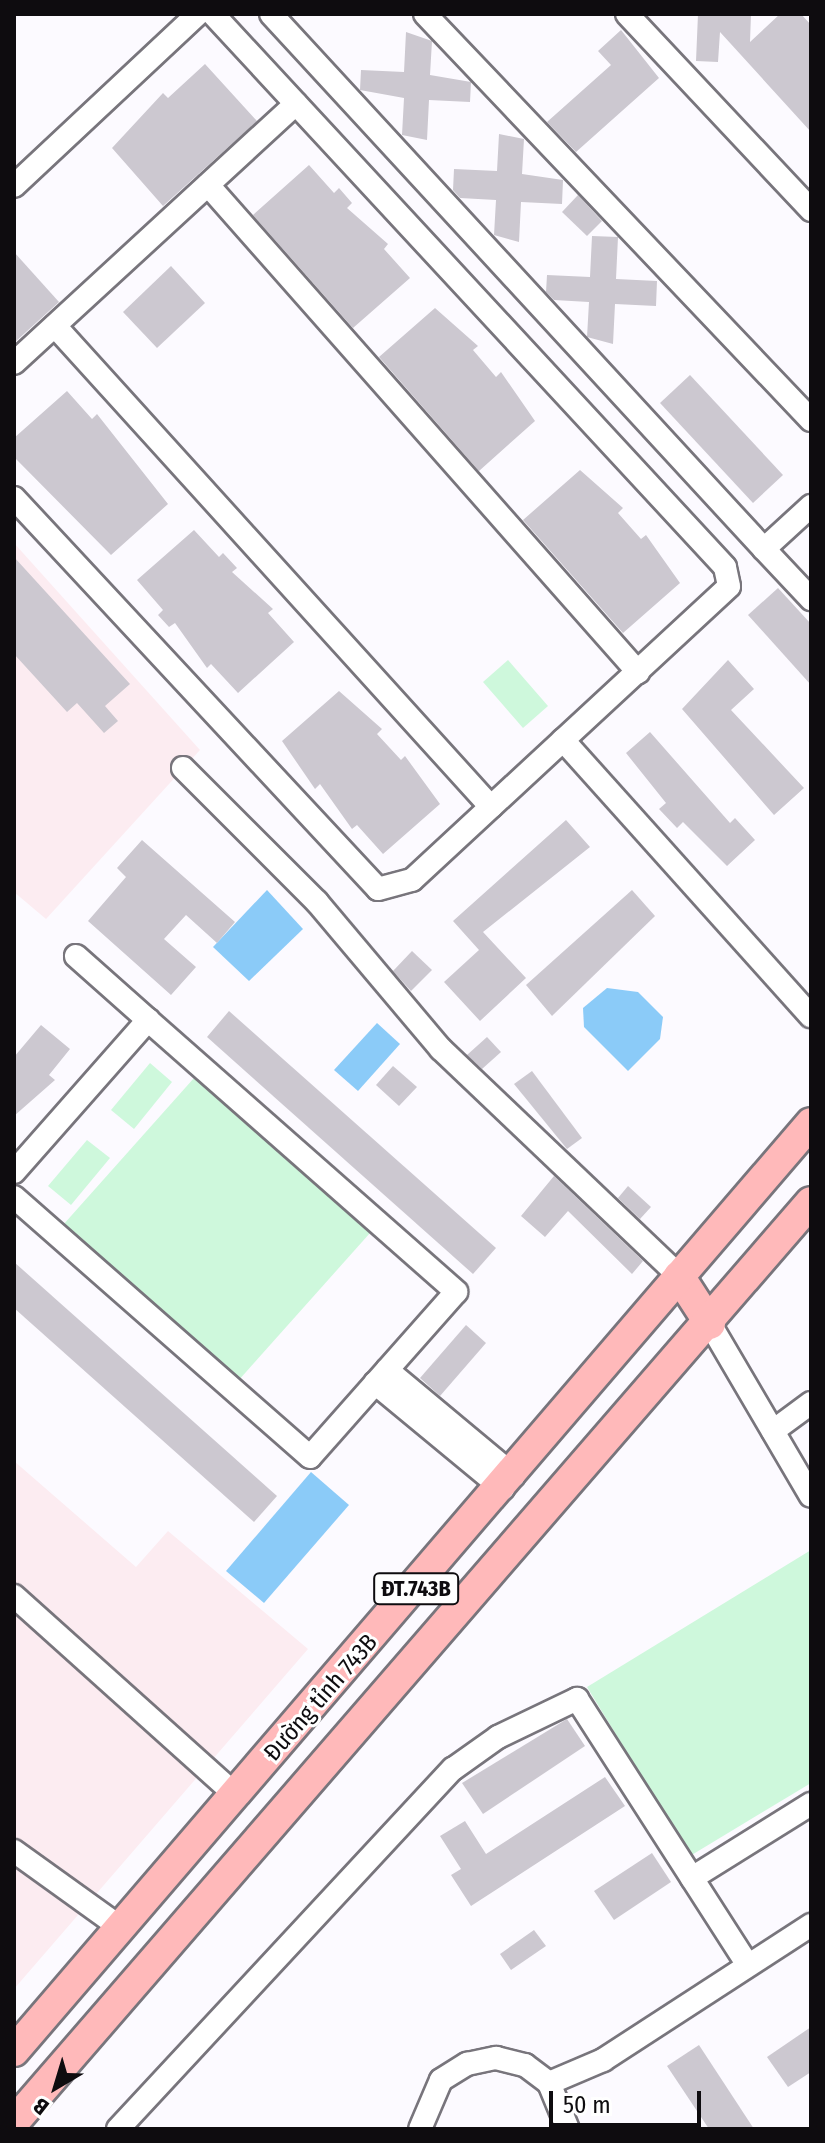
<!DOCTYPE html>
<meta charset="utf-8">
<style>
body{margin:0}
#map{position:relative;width:825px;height:2143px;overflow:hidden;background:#fcfaff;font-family:"Fira Sans Condensed",sans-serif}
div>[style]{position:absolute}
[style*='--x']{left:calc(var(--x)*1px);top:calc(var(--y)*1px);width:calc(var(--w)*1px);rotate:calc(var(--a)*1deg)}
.industrial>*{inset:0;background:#fcecf1}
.green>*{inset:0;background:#cef8dc}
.water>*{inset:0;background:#8bcbf8}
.building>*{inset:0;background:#ccc8d0}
.roads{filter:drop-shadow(2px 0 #78757c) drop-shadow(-2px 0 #78757c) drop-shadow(0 2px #78757c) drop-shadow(0 -2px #78757c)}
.minor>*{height:22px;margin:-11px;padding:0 11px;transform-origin:11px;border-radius:11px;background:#fff}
.major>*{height:30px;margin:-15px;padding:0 15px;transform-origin:15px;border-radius:15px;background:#ffb9ba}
span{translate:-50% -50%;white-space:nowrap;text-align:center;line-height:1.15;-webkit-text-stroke:6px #fff;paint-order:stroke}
.shield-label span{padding:2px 6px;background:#fff;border:2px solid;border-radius:6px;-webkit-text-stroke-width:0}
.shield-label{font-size:22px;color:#0e0c0f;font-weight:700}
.street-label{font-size:24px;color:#0e0c0f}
.frame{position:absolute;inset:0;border:16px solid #0e0c0f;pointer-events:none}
.north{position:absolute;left:16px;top:2047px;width:80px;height:80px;-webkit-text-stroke:6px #fff;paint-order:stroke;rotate:218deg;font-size:22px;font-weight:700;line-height:32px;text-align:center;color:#0e0c0f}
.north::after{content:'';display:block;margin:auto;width:28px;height:36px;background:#0e0c0f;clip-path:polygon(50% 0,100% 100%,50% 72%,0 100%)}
.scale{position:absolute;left:549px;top:2091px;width:152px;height:36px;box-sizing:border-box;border:4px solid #0e0c0f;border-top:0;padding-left:10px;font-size:24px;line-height:28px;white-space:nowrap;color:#0e0c0f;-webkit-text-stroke:6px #fff;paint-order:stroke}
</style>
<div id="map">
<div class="industrial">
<div style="clip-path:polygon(14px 543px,200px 750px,46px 919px,14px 892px)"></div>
<div style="clip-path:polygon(14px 1461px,136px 1567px,168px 1531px,308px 1649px,14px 1989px)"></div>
</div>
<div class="green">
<div style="clip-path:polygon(508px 660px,548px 706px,523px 728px,483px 682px)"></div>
<div style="clip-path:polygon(150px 1063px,172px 1082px,134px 1129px,111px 1110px)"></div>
<div style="clip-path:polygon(194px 1078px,370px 1233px,238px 1381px,63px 1225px)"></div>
<div style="clip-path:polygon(87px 1140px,110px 1158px,71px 1205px,48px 1186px)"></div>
<div style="clip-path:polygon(811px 1550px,811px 1783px,690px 1856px,587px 1687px)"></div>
</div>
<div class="water">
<div style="clip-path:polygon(267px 890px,303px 929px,249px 981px,213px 947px)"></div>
<div style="clip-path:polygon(607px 988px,638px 992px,663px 1017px,660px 1039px,628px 1071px,584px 1027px,583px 1008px)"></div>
<div style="clip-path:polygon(377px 1023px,400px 1044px,358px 1091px,334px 1070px)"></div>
<div style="clip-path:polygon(311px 1472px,349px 1505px,264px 1603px,226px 1571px)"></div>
</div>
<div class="building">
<div style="clip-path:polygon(698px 14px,751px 14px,750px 42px,780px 14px,801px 14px,811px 25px,811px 132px,720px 32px,718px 62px,696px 61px)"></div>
<div style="clip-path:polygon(621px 30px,659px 78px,576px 152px,547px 122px,611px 65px,598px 51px)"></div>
<div style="clip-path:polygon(406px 32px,432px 41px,430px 75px,471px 82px,470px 102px,429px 100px,427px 140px,402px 135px,404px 98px,360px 90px,361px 70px,404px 72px)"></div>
<div style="clip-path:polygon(205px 64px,257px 121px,163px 206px,112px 148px,163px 93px,168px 98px)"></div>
<div style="clip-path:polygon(499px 134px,524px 139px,522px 174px,563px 180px,562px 204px,521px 202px,519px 242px,494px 235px,496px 200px,460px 198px,453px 190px,454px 169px,497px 171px)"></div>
<div style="clip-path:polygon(309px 165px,334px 193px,339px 188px,352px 203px,347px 208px,388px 244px,384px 249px,410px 278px,353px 328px,253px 215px)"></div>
<div style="clip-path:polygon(578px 195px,602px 221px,587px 236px,562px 212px)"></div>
<div style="clip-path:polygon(592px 236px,618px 237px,616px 279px,657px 281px,656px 306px,615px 304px,613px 344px,587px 337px,589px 302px,554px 300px,546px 292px,547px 275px,590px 277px)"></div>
<div style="clip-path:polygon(14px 252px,59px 302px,14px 343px)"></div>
<div style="clip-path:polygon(171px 266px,205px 303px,157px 348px,123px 312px)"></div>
<div style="clip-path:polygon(435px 308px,478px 346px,473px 350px,496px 377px,501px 372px,535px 421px,479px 471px,379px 357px)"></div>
<div style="clip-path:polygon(690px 375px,783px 475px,753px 503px,660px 403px)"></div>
<div style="clip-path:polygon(67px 391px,92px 419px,97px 414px,168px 504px,111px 555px,14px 457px,14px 438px)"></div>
<div style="clip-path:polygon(580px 470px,623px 508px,618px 513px,641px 539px,646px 535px,680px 583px,623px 633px,523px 520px)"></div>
<div style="clip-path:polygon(194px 530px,219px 557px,223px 553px,237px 568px,232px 572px,273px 609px,268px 613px,294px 642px,238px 693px,211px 664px,207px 668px,175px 623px,169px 627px,158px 615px,163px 610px,137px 580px)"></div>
<div style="clip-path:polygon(14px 557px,130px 684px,105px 706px,118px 721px,104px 733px,77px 703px,67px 712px,14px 654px)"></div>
<div style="clip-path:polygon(778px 588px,811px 624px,811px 685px,748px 615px)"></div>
<div style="clip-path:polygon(728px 660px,754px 689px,731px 710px,804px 788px,774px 815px,682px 709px)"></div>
<div style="clip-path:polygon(339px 691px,382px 729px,377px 734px,401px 760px,405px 756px,440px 804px,383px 854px,357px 825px,352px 829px,320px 784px,315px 789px,282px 741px)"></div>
<div style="clip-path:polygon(650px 732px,730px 823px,735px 818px,755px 840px,727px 866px,683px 822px,677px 828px,659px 809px,666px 803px,626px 753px)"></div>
<div style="clip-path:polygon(566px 820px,590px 847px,483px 932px,526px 978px,480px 1021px,444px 982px,479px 950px,453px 921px)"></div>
<div style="clip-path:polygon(142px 840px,235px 922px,217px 943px,186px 915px,164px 939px,196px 967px,171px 995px,88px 921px,126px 877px,117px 868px)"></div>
<div style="clip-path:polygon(632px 890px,655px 916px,552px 1016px,526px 985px)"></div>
<div style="clip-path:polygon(412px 951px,432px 970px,411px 991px,393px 971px)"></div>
<div style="clip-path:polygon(229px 1011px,496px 1248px,473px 1274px,207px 1037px)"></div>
<div style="clip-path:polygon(41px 1025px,70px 1049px,49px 1075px,55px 1080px,14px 1116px,14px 1057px)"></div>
<div style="clip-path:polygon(487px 1037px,501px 1052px,482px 1069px,467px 1055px)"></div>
<div style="clip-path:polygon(393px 1066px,417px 1087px,399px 1106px,376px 1085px)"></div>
<div style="clip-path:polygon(532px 1071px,582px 1138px,567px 1149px,514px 1084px)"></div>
<div style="clip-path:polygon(554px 1176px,643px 1261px,632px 1274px,568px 1211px,545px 1237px,521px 1216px)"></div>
<div style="clip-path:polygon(628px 1186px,651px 1207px,640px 1219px,618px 1198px)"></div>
<div style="clip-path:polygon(14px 1262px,277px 1496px,254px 1522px,14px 1308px)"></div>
<div style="clip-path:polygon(466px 1325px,486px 1343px,440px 1396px,420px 1378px)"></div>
<div style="clip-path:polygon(567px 1719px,585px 1746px,483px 1814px,462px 1783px)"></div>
<div style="clip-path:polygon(605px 1777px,625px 1806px,471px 1906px,451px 1875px,461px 1869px,440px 1836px,465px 1821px,486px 1854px)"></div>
<div style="clip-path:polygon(652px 1853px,671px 1882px,614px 1920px,594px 1891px)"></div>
<div style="clip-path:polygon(534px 1930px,546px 1946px,511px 1970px,500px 1954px)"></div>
<div style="clip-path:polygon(811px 2027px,811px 2072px,788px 2087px,767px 2057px)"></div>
<div style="clip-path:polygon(699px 2045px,754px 2129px,709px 2129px,667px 2066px)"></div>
</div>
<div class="roads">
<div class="minor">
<div style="--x:271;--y:14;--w:728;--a:47.34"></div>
<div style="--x:764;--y:549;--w:64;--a:-42.5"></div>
<div style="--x:425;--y:14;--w:560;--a:46.45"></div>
<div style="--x:627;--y:14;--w:269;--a:46.8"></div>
<div style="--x:208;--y:185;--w:650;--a:48.56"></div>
<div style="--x:14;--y:186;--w:252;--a:-43.1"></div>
<div style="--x:55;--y:326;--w:649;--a:47.81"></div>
<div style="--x:14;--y:363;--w:383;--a:-42.6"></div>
<div style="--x:14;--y:498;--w:534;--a:47.05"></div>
<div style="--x:378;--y:889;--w:35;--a:-15"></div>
<div style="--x:412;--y:880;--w:432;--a:-42.8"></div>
<div style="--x:729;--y:586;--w:19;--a:-102"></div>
<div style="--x:725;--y:567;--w:754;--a:-132.8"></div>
<div style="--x:764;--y:549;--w:69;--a:46.8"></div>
<div style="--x:563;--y:740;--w:371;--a:48.1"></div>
<div style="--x:183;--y:768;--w:190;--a:45"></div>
<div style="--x:317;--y:902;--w:192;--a:49.9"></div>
<div style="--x:441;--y:1049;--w:329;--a:43.6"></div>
<div style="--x:76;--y:956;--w:96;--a:41.6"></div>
<div style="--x:14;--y:1172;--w:203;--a:-48.6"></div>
<div style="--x:148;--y:1020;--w:411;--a:41.4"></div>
<div style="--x:456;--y:1292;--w:220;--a:131.5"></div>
<div style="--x:310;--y:1457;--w:394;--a:-138.7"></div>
<div style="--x:710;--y:1324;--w:199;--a:59.6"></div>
<div style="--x:387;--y:1370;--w:165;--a:39.8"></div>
<div style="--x:375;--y:1383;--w:166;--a:39.6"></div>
<div style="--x:773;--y:1431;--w:47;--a:-36.4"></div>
<div style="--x:14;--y:1596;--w:300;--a:41.9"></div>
<div style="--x:14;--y:1851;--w:132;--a:35.7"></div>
<div style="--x:692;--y:1878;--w:140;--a:-31.9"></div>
<div style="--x:549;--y:2083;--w:59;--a:-23.1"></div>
<div style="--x:603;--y:2060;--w:248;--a:-33"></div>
<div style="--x:118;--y:2129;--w:492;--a:-47.1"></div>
<div style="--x:453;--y:1769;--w:55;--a:-35.4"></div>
<div style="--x:498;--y:1737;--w:88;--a:-25.7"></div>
<div style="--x:577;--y:1699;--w:316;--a:57.3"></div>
<div style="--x:420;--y:2129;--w:53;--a:-66.8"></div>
<div style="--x:441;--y:2080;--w:31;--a:-32"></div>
<div style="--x:467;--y:2064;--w:30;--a:-12"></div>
<div style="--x:496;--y:2058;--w:30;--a:14"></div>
<div style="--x:525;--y:2065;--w:30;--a:37"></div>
<div style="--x:549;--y:2083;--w:50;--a:67.6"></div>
</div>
<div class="major">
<div style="--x:679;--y:1276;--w:57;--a:57.1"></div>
<div style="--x:14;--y:2051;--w:1223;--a:-49.34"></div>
<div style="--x:14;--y:2122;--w:1217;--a:-49.1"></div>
</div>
</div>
<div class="shield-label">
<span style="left:416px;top:1589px">ĐT.743B</span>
</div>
<div class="street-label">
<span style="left:321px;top:1698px;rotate:-49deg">Đường tỉnh 743B</span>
</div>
<div class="frame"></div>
<div class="north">B</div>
<div class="scale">50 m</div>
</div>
